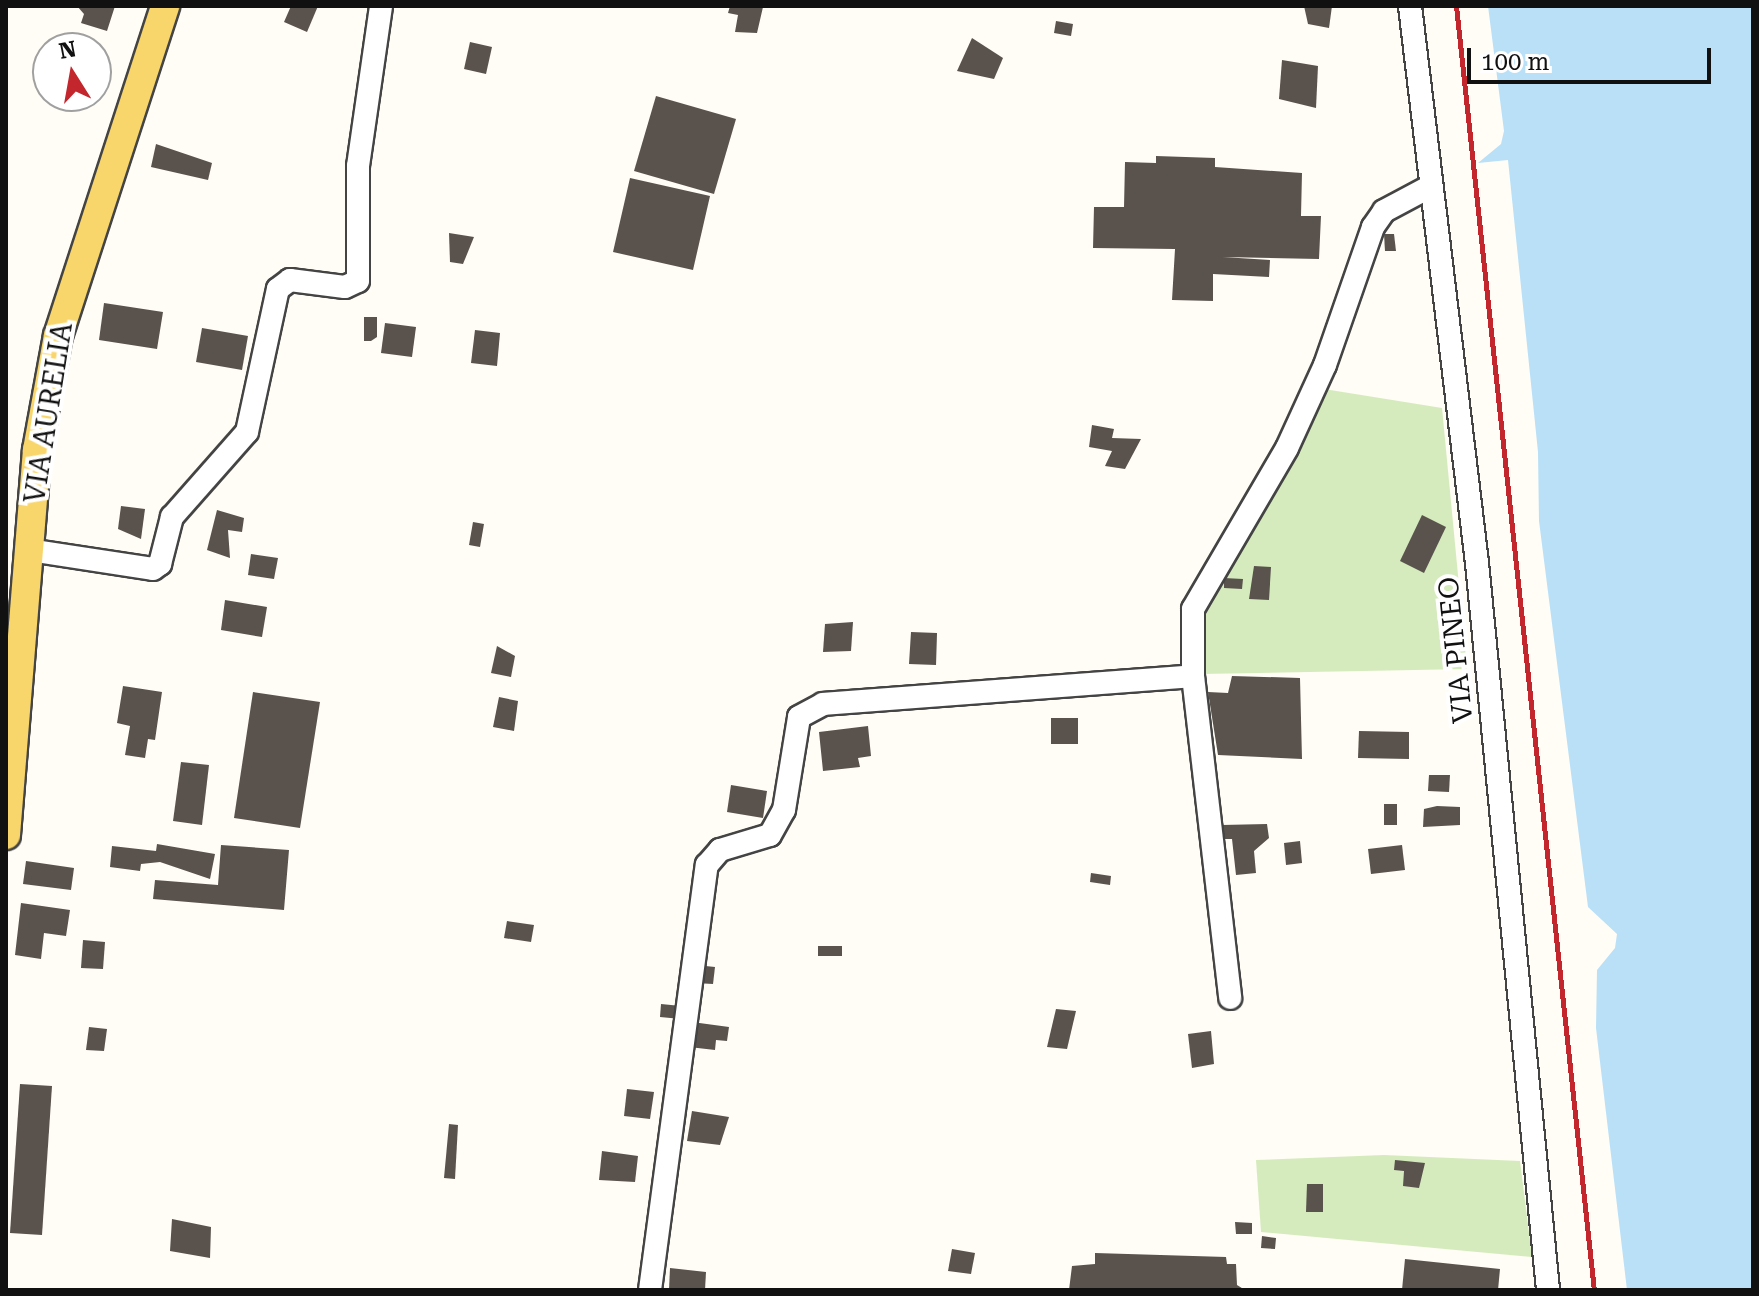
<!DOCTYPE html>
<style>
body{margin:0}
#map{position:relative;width:1759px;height:1296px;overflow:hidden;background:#fffdf5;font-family:"Roboto Serif",serif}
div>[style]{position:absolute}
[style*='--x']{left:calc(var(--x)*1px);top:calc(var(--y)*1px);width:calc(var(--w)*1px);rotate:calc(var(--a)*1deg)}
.green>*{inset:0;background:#d5ebbd}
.water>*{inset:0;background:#b9e0f7}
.building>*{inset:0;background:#5a524d}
.roads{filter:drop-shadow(2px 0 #444) drop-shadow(-2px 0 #444) drop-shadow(0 2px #444) drop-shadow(0 -2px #444)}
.minor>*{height:22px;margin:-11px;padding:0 11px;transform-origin:11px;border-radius:11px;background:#fff}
.major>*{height:28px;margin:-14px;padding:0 14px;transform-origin:14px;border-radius:14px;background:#f9d66b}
.rail>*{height:5px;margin:-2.5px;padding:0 2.5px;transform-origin:2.5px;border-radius:2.5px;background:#c4262e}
span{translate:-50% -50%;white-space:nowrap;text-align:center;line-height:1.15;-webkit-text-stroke:8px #fff;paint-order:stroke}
.street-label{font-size:28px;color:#111}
.frame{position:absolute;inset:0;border:8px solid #111;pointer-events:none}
.north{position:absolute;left:32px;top:32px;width:80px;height:80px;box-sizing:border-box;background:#fff;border:2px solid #a0a0a0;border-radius:50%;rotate:349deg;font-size:22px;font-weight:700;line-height:32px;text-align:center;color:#111}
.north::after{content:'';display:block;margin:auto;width:28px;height:36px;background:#c4262e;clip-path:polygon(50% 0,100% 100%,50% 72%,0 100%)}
.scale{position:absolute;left:1467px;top:48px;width:244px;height:36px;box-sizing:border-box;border:4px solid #111;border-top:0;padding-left:10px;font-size:24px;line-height:28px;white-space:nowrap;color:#111;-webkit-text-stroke:6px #fff;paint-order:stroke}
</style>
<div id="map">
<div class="green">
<div style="clip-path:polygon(1324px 389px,1442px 408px,1467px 669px,1201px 674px,1198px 623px)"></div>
<div style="clip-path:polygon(1384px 1155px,1520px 1161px,1532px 1257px,1261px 1232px,1256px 1160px)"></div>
</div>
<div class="water">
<div style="clip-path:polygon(1488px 6px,1753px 6px,1753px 1290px,1627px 1290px,1596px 1028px,1597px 970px,1615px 948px,1617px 934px,1588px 907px,1539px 521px,1538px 452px,1508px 160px,1478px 163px,1501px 144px,1504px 131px)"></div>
</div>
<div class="building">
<div style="clip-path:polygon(77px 6px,115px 6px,107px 31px,81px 23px,84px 14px)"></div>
<div style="clip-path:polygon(291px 6px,318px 6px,307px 32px,284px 22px)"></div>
<div style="clip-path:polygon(730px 6px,763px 7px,757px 33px,735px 32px,738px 15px,728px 13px)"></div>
<div style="clip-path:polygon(1304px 6px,1332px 6px,1329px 28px,1308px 24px)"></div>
<div style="clip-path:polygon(1056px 21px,1073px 24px,1071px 36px,1054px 33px)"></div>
<div style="clip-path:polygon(972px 38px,1003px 58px,994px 79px,957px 71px)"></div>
<div style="clip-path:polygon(470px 42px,492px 47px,486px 74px,464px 69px)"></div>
<div style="clip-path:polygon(1282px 60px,1318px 66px,1316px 108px,1279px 99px)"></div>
<div style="clip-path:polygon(656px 96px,736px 119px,714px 194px,634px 171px)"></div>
<div style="clip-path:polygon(156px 144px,212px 163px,208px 180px,151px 167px)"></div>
<div style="clip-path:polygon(1156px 156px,1215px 158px,1215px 167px,1302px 173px,1301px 216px,1321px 216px,1319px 259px,1223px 257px,1270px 260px,1269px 277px,1213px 274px,1213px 301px,1172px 300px,1175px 249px,1093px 248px,1094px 207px,1124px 207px,1125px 162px,1156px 163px)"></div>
<div style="clip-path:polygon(630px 178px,710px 196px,693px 270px,613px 252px)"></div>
<div style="clip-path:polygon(449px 233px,474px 237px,463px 264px,450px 262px)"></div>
<div style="clip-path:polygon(1384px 234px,1394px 234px,1396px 251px,1385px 251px)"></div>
<div style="clip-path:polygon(104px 303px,163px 312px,157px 349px,99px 340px)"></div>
<div style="clip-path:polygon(364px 317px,377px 317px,377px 337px,371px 341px,364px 341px)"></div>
<div style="clip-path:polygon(385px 323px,416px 327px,412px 357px,381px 353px)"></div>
<div style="clip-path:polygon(202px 328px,248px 336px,242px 370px,196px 362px)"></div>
<div style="clip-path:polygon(475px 330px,500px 333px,497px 366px,471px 363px)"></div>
<div style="clip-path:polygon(1092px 425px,1114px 429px,1112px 438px,1141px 439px,1125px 469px,1105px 466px,1112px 451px,1089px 447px)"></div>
<div style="clip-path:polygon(121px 506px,145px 509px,141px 539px,118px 529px)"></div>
<div style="clip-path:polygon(217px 510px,244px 518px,242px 532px,228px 530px,230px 558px,207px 550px)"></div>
<div style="clip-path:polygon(1422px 515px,1446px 527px,1424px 573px,1400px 561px)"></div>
<div style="clip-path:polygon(473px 522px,484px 524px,480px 547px,469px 545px)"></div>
<div style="clip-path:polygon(251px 554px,278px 558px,274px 579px,248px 575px)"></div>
<div style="clip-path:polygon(1254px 566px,1271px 567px,1269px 600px,1249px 599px)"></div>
<div style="clip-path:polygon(1224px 578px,1243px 579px,1242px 589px,1224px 588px)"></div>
<div style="clip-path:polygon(225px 600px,267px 607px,262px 637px,221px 630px)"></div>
<div style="clip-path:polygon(853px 622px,851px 651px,823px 652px,825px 624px)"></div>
<div style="clip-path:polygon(911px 632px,937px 633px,936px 665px,909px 664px)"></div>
<div style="clip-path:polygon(497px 646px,515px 656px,511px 677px,491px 673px)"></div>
<div style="clip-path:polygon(1232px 676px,1300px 678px,1302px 759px,1218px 755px,1208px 692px,1228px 693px)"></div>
<div style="clip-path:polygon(123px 686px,162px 692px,155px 740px,148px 739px,145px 758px,125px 755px,130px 726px,117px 723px)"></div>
<div style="clip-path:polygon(253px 692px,320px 702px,300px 828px,234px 818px)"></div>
<div style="clip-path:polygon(499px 697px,518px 701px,514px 731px,493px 727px)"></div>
<div style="clip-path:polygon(1051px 718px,1078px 718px,1078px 744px,1051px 744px)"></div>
<div style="clip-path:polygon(868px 726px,871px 756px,858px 758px,860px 767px,823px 771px,819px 732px)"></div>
<div style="clip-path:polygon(1359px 731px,1409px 732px,1409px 759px,1358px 758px)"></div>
<div style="clip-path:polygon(181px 762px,209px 765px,202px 825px,173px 821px)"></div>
<div style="clip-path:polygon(1429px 775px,1450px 775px,1449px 792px,1428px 791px)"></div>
<div style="clip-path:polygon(731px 785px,767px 791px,763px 818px,727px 812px)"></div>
<div style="clip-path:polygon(1384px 804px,1397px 804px,1397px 825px,1384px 825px)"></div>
<div style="clip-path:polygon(1437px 806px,1460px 807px,1460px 825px,1423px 827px,1424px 809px)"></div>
<div style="clip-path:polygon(1267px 824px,1269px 838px,1254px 851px,1256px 873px,1236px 875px,1232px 839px,1224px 839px,1222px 825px)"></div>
<div style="clip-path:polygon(1300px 841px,1302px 863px,1286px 865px,1284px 843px)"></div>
<div style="clip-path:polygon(157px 844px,215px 854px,210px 879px,160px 862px,141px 864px,140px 871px,110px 867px,112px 846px,156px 851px)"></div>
<div style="clip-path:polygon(221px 845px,289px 850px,284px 910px,153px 899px,155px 880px,218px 885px)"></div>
<div style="clip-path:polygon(1402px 845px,1405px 870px,1371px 874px,1368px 849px)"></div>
<div style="clip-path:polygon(26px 861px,74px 868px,71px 890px,23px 884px)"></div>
<div style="clip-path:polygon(1091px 873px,1111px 876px,1110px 885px,1090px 882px)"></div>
<div style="clip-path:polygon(21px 903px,70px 910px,66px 936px,44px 933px,41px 959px,15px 955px)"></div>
<div style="clip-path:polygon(507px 921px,534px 925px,531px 942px,504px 938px)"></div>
<div style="clip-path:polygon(83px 940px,105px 942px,103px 969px,81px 968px)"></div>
<div style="clip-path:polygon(818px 946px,842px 946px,842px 956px,818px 956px)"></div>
<div style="clip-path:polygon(696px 965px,715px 967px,713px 984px,695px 983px)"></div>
<div style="clip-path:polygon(661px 1004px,681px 1006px,681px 1019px,660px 1017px)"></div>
<div style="clip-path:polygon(1056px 1009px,1076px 1011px,1067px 1049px,1047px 1047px)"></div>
<div style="clip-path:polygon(692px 1022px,729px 1027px,727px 1041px,716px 1040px,715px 1050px,689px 1047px)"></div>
<div style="clip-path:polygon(89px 1027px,107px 1029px,104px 1051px,86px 1050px)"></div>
<div style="clip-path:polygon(1211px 1031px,1214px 1064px,1192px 1068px,1188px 1034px)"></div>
<div style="clip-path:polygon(20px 1084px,52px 1086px,42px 1235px,10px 1233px)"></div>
<div style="clip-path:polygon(627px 1089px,654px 1092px,650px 1119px,624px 1116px)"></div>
<div style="clip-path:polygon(692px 1111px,729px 1117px,720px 1145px,687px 1141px)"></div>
<div style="clip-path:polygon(449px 1124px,458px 1125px,455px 1179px,444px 1178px)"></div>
<div style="clip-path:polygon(602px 1151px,638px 1156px,635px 1182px,599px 1180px)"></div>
<div style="clip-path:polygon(1395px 1160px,1425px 1163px,1419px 1188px,1403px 1186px,1404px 1171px,1394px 1170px)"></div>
<div style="clip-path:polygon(1307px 1184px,1323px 1184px,1323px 1212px,1306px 1212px)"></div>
<div style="clip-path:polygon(172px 1219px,211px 1227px,210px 1258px,170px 1251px)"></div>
<div style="clip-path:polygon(1235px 1222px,1252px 1223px,1252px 1234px,1236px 1234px)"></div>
<div style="clip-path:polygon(1262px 1236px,1276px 1238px,1275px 1249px,1261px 1248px)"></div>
<div style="clip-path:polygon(952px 1249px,975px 1253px,971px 1274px,948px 1271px)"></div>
<div style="clip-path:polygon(1095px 1253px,1226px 1257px,1227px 1264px,1236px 1264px,1237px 1285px,1245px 1290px,1069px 1290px,1072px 1266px,1095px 1264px)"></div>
<div style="clip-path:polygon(1405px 1259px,1500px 1269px,1498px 1290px,1402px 1290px)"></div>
<div style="clip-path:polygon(670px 1268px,706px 1272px,705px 1290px,669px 1290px)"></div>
</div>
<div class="roads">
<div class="minor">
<div style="--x:1410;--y:6;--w:561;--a:83.14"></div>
<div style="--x:1477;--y:563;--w:730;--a:84.42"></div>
<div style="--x:29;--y:550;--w:125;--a:8.7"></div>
<div style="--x:153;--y:569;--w:9;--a:-36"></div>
<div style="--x:160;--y:564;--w:49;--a:-75.7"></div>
<div style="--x:172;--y:517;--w:113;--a:-48.6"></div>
<div style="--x:247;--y:432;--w:146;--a:-77.8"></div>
<div style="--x:278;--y:289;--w:15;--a:-37"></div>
<div style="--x:290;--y:280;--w:55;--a:7.3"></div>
<div style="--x:345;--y:287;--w:14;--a:-25"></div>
<div style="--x:358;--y:281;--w:115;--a:-90"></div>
<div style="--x:358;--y:166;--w:162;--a:-81.8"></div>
<div style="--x:1193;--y:676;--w:324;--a:83.4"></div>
<div style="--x:650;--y:1290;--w:429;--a:-82.4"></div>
<div style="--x:707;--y:865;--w:20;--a:-49"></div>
<div style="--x:720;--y:850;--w:52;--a:-16.7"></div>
<div style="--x:770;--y:835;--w:29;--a:-61"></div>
<div style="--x:784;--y:810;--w:94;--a:-80.8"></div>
<div style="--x:799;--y:717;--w:27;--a:-28"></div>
<div style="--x:823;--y:704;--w:371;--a:-4.3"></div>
<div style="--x:1193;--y:676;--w:67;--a:-90"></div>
<div style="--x:1193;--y:609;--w:186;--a:-59.7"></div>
<div style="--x:1287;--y:448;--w:91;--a:-65.4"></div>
<div style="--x:1325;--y:365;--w:146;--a:-70.8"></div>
<div style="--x:1373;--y:227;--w:19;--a:-55"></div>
<div style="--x:1384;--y:211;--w:53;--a:-28"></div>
</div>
<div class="major">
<div style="--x:6;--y:835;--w:386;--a:-85.4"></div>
<div style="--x:37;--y:450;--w:116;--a:-79.6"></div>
<div style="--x:58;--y:336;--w:347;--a:-72"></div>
</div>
</div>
<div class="rail">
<div style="--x:1456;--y:6;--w:1291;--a:83.87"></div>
</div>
<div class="street-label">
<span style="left:49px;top:413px;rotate:-81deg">VIA AURELIA</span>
<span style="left:1456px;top:650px;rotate:-96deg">VIA PINEO</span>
</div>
<div class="frame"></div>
<div class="north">N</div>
<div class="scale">100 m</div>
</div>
